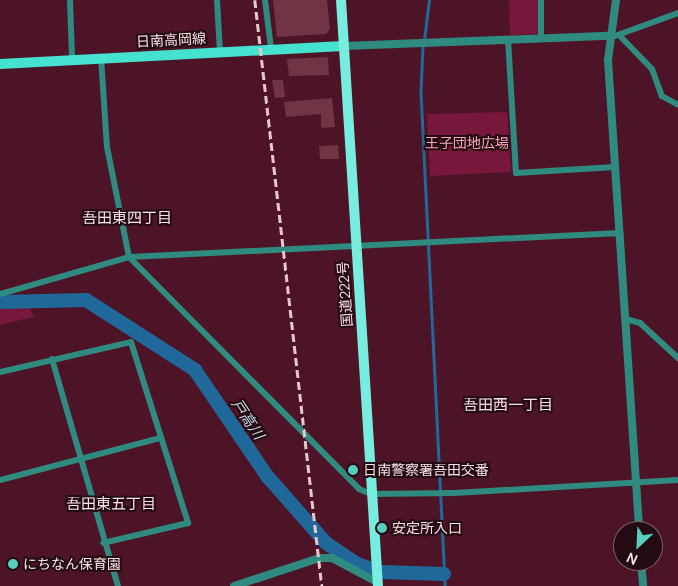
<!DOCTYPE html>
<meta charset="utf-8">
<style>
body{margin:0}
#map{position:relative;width:678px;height:586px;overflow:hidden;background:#4d1427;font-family:Manrope,"Noto Sans JP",sans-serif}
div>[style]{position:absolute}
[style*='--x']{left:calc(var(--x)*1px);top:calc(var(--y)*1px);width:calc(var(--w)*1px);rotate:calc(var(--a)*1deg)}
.green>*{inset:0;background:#76173b}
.stream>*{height:2.5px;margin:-1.25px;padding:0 1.25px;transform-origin:1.25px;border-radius:1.25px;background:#20689a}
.river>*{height:14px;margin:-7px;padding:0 7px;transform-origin:7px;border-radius:7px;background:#20689a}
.building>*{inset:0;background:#713445}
.minor>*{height:6px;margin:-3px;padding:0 3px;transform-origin:3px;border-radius:3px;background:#2f8a7f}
.tertiary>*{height:8px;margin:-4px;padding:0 4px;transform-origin:4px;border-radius:4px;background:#2f8a7f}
.primary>*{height:10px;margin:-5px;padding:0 5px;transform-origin:5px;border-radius:5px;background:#45e2d0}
.trunk>*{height:10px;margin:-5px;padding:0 5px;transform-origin:5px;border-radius:5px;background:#78ecde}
.rail>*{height:2.5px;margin-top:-1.25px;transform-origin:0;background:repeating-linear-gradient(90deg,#e4c8ce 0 8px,transparent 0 12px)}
.dots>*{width:14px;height:14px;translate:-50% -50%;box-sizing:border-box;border:2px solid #240b12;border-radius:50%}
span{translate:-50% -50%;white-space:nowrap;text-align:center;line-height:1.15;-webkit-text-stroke:4px #240b12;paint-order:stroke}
.street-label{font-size:14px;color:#fbe4e8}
.park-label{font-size:14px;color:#f7a7ba}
.poi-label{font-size:14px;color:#fbe4e8}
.left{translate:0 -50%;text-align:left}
.neighbourhood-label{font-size:15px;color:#fbe4e8}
.water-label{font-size:15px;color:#c6dbec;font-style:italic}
.north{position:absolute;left:613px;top:521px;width:50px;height:50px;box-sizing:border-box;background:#240b12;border:1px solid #7a6268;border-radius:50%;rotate:205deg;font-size:14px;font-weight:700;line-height:20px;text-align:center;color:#fbe4e8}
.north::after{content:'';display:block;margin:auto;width:18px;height:22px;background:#59cebf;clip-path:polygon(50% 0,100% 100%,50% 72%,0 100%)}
</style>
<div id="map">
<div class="green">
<div style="clip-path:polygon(509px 0,539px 0,539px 34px,510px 35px)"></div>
<div style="clip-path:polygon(507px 112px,511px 172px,430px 176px,427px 114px)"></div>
<div style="clip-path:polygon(29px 307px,34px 317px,0 325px,0 309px)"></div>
</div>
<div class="stream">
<div style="--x:424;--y:40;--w:40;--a:-82.9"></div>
<div style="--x:423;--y:46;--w:46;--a:92.5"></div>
<div style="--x:421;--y:92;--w:495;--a:87.2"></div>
</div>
<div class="river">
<div style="--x:0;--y:302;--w:86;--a:-1.3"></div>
<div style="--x:86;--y:300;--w:130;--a:32.7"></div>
<div style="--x:195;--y:370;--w:128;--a:55.8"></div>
<div style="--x:267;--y:476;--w:89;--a:48.6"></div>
<div style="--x:326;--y:543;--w:37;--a:34"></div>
<div style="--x:357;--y:564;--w:26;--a:18"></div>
<div style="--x:382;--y:572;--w:62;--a:1.8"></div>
</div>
<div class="building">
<div style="clip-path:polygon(273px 0,327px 0,330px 29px,326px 34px,277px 37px)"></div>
<div style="clip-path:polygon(328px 57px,329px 75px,289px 76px,287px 59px)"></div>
<div style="clip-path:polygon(272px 80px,283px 80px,285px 97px,275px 98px)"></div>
<div style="clip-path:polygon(332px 98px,335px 127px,321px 128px,321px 114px,286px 117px,284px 102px)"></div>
<div style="clip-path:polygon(338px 145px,339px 159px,320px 159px,319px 146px)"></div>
</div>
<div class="minor">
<div style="--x:70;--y:0;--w:58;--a:88"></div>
<div style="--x:217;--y:0;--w:52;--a:86.7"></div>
<div style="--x:265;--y:0;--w:48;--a:82.9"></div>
<div style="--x:541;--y:0;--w:38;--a:90"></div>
<div style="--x:619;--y:35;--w:47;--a:45.9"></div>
<div style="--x:652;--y:69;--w:29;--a:70"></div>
<div style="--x:662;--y:96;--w:18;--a:29"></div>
<div style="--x:615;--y:36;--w:67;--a:-20.1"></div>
<div style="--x:508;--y:39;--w:134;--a:86.6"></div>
<div style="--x:516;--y:173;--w:99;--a:-3.5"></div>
<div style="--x:101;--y:57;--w:90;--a:86.2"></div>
<div style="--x:107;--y:147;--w:112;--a:78.7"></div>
<div style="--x:129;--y:257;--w:327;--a:45.2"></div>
<div style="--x:359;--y:489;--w:13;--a:23"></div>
<div style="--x:371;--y:494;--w:83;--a:-0.7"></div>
<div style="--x:454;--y:493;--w:224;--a:-3.3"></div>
<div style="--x:0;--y:294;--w:134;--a:-16"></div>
<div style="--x:129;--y:257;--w:492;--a:-2.8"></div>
<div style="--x:626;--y:319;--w:15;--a:16"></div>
<div style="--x:640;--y:323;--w:52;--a:42.6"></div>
<div style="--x:52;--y:359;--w:236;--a:73.8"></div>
<div style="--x:0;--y:372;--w:134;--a:-12.9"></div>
<div style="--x:131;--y:342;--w:190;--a:72.5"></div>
<div style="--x:188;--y:523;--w:87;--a:166.8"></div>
<div style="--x:0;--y:480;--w:165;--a:-14.7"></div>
</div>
<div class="tertiary">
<div style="--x:616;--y:0;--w:61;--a:97.6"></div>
<div style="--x:608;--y:60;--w:472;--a:86.2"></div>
<div style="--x:344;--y:46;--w:265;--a:-2.2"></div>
<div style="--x:641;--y:561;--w:25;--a:85"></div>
<div style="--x:234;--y:586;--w:89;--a:-18.2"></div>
<div style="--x:319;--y:558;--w:13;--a:0"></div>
<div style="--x:332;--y:558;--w:51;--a:28.1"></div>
</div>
<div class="primary">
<div style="--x:0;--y:64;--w:344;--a:-3"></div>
</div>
<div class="trunk">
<div style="--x:341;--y:0;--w:587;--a:86.39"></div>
</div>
<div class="rail">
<div style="--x:255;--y:0;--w:590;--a:83.48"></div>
</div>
<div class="dots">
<div style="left:353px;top:470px;background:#59cebf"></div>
<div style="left:382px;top:528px;background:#59cebf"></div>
<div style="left:13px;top:564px;background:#59cebf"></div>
</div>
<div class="street-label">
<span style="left:171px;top:40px;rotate:-3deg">日南高岡線</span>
<span style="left:345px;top:294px;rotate:-94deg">国道222号</span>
</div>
<div class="park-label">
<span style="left:467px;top:143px">王子団地広場</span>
</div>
<div class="poi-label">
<span class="left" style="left:363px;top:470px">日南警察署吾田交番</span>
<span class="left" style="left:392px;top:528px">安定所入口</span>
<span class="left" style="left:23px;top:564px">にちなん保育園</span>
</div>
<div class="neighbourhood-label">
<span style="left:127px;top:218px">吾田東四丁目</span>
<span style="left:508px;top:405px">吾田西一丁目</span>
<span style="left:111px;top:504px">吾田東五丁目</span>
</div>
<div class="water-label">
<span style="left:248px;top:419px;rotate:56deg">戸高川</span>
</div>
<div class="north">N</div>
</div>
